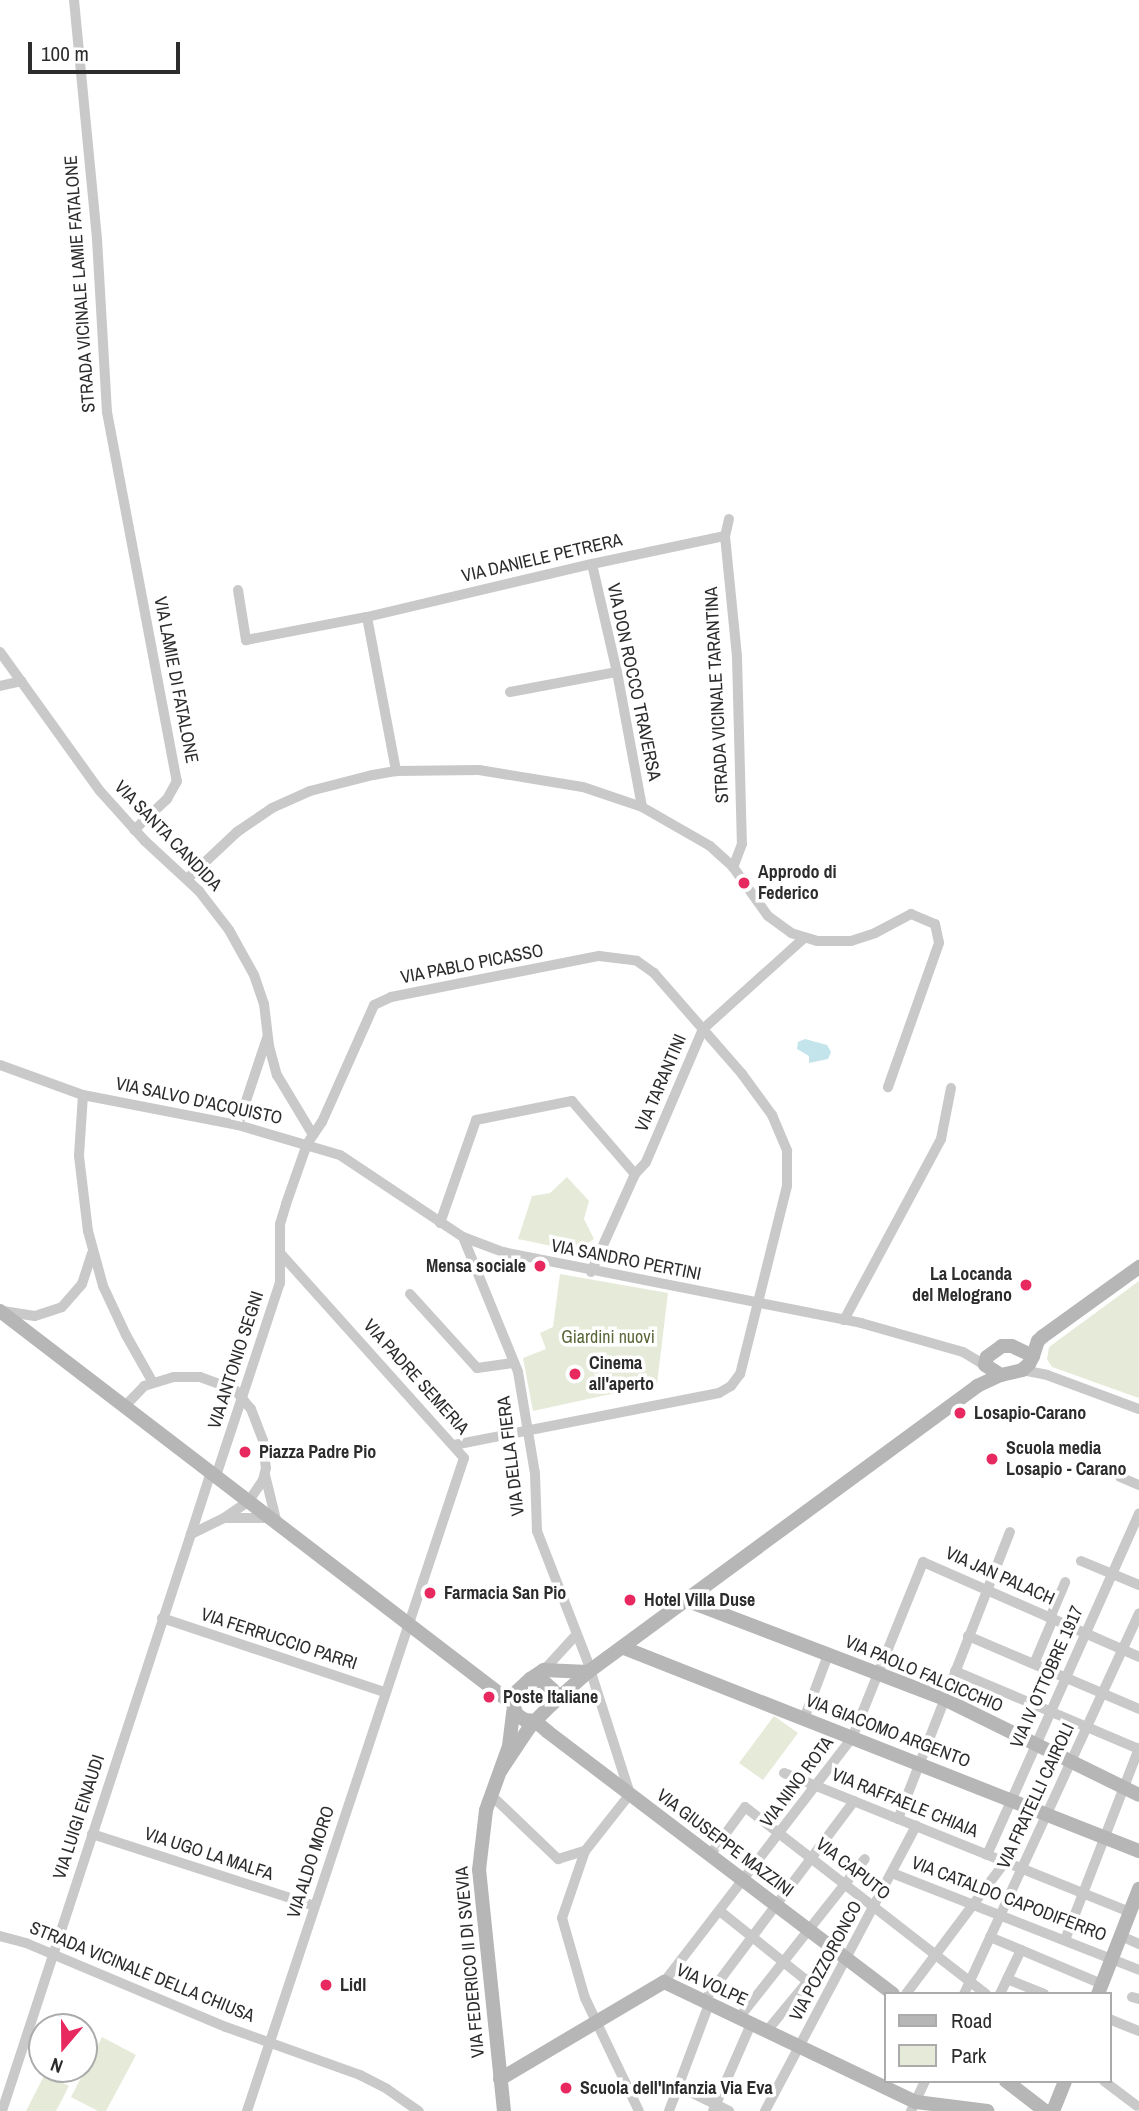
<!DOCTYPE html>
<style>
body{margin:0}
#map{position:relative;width:1139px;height:2111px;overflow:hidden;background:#fff;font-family:"Archivo Narrow",sans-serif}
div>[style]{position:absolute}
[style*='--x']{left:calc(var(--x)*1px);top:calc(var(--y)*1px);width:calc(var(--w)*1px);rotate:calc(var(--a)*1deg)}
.green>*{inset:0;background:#e6ead8}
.water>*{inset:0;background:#c3e4eb}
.street>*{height:10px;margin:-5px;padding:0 5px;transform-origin:5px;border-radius:5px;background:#c9c9c9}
.secondary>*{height:14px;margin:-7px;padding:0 7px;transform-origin:7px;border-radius:7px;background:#b6b6b6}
.dots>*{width:19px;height:19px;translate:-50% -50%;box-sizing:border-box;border:4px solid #fff;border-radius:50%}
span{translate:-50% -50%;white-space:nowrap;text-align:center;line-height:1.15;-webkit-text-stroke:7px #fff;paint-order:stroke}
.street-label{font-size:18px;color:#2c2c2c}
.poi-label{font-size:18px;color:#2c2c2c;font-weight:700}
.left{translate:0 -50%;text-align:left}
.right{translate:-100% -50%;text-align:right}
.park-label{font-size:18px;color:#596739}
.legend{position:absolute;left:884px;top:1992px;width:228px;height:91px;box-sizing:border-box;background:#fff;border:2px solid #ababab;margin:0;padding:9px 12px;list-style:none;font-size:21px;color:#2c2c2c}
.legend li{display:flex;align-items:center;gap:14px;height:35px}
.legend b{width:35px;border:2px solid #ababab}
.north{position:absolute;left:28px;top:2013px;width:70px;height:70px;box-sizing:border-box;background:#fff;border:2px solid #ababab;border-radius:50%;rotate:200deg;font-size:19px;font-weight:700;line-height:28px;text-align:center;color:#2c2c2c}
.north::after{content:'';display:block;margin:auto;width:24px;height:32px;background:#e82960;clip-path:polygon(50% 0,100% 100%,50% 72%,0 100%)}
.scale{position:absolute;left:28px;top:42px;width:152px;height:32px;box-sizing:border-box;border:4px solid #2c2c2c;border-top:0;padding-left:9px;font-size:21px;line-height:24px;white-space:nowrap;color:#2c2c2c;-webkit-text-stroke:5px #fff;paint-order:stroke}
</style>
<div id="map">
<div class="green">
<div style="clip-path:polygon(567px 1177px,589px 1201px,584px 1219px,594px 1239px,576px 1251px,518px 1239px,532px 1196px,550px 1193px)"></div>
<div style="clip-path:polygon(560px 1274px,668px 1293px,657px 1384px,533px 1411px,523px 1358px,546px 1349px,540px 1333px,553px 1327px)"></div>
<div style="clip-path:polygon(1139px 1281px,1139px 1398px,1052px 1367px,1047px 1359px,1049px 1347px)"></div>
<div style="clip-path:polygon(774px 1716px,798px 1733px,763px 1780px,739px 1763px)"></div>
<div style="clip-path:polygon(102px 2037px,136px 2055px,106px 2111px,98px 2111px,71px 2097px)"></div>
<div style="clip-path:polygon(45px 2074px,69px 2086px,56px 2111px,26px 2111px)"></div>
</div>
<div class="water">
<div style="clip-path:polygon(805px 1039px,827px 1045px,831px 1052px,828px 1059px,809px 1063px,809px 1056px,797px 1049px,798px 1042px)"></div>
</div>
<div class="street">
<div style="--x:74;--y:0;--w:240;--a:84.5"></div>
<div style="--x:97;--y:239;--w:173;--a:86.7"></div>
<div style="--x:107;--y:412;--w:376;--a:79.3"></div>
<div style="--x:177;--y:781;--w:21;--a:119"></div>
<div style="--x:167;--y:799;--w:45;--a:136.8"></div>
<div style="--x:729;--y:519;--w:17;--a:103"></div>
<div style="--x:725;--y:536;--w:122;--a:84.3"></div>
<div style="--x:737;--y:657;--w:187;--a:88.5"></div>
<div style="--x:742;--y:844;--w:25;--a:111"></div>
<div style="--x:592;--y:564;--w:111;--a:77"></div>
<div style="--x:617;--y:672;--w:137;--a:79.5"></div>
<div style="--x:238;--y:590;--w:51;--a:80.9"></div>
<div style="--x:246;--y:640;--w:123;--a:-10.8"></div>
<div style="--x:367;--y:617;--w:157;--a:79.3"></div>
<div style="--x:367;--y:617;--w:231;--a:-13.3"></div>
<div style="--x:592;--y:564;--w:136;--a:-11.9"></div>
<div style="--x:0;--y:652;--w:171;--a:54.3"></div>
<div style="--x:100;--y:791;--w:67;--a:48"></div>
<div style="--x:145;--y:841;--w:74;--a:42.8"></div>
<div style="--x:199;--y:891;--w:49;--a:52.4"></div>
<div style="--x:229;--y:930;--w:51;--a:60.9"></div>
<div style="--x:254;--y:975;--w:31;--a:71"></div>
<div style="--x:264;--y:1004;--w:42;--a:83.2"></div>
<div style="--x:269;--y:1046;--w:30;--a:75"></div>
<div style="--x:277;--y:1075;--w:70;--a:59"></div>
<div style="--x:0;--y:686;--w:22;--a:-13"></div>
<div style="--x:510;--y:692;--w:109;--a:-10.6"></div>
<div style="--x:187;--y:879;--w:69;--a:-43.2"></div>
<div style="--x:237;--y:832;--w:42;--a:-34.4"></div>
<div style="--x:272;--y:808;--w:42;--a:-24.1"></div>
<div style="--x:310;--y:791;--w:65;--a:-14.3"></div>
<div style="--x:373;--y:775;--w:23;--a:-10"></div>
<div style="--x:396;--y:771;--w:83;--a:-0.7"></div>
<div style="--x:479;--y:770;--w:105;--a:9.3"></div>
<div style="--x:583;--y:787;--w:62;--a:18.7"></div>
<div style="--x:642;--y:807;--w:78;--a:29.8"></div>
<div style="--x:710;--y:846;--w:31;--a:42"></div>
<div style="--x:733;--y:867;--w:60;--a:54.5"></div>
<div style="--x:768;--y:916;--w:29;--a:36"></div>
<div style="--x:791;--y:933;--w:27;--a:17"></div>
<div style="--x:817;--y:941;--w:34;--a:0"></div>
<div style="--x:851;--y:941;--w:25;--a:-18"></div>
<div style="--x:875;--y:933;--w:41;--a:-27.8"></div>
<div style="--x:911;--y:914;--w:26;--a:23"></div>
<div style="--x:935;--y:924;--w:19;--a:78"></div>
<div style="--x:939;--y:943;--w:153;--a:109.5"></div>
<div style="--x:0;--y:1065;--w:88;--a:19.9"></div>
<div style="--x:83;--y:1095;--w:158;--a:11"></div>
<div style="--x:238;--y:1125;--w:106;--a:16.4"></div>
<div style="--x:340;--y:1155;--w:148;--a:33.7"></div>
<div style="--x:463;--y:1237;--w:43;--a:20.6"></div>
<div style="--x:503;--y:1252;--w:365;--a:11.2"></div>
<div style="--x:861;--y:1323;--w:106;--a:15.9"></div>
<div style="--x:963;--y:1352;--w:26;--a:31"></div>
<div style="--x:83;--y:1095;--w:61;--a:93.8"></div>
<div style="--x:79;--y:1156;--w:76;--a:83.2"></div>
<div style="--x:88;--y:1231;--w:57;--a:74.7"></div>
<div style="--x:103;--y:1286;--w:54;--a:64.9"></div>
<div style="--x:126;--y:1335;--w:53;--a:60.5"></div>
<div style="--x:238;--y:1125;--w:92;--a:-71.6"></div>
<div style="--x:440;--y:1223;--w:109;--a:-70.7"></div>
<div style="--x:476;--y:1120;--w:98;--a:-11.2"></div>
<div style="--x:572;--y:1101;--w:96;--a:49.2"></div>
<div style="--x:463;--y:1237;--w:146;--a:67.8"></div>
<div style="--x:518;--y:1372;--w:103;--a:80.5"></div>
<div style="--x:535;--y:1474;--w:57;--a:88"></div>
<div style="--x:537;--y:1531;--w:138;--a:68.8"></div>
<div style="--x:587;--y:1660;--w:141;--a:72.2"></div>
<div style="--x:630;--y:1794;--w:73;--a:128.3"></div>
<div style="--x:585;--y:1851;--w:71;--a:108.9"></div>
<div style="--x:562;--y:1918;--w:83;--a:74"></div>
<div style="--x:585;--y:1998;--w:125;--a:64.5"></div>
<div style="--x:591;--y:1272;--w:107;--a:-65.8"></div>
<div style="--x:635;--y:1174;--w:16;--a:-47"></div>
<div style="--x:646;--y:1162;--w:145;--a:-66.8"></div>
<div style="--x:703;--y:1029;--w:136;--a:-42"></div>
<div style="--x:410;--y:1294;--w:100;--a:47.8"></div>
<div style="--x:477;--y:1368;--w:37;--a:-8"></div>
<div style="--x:3;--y:1311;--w:32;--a:9"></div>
<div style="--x:35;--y:1316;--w:28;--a:-18"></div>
<div style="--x:62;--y:1307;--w:30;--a:-49"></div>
<div style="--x:82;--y:1284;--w:32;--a:-72"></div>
<div style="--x:844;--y:1320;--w:205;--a:-61.8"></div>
<div style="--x:941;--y:1139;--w:52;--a:-78.9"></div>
<div style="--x:1022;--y:1370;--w:25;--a:11"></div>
<div style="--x:1047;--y:1375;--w:98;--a:20.3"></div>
<div style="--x:125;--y:1406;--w:28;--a:-46"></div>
<div style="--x:144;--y:1386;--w:31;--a:-17"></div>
<div style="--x:174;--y:1377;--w:26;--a:0"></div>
<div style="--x:200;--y:1377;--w:37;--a:20"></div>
<div style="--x:235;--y:1390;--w:25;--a:50"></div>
<div style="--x:251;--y:1409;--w:34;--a:69"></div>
<div style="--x:263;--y:1441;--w:27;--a:84"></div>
<div style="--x:266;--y:1468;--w:12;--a:104"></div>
<div style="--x:263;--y:1480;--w:25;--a:124"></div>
<div style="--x:249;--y:1501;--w:30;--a:146"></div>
<div style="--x:224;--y:1518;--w:37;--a:154"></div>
<div style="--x:191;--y:1534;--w:65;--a:-72.1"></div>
<div style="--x:265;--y:1475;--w:50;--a:76.2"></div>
<div style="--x:216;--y:1476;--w:203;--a:-71.7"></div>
<div style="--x:280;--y:1283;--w:59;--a:-90"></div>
<div style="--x:280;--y:1224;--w:21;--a:-73"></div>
<div style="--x:286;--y:1204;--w:64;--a:-70.7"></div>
<div style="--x:307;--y:1144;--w:27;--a:-56"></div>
<div style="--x:322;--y:1122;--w:128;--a:-66"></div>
<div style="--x:374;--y:1005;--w:19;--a:-25"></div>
<div style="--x:391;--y:997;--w:212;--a:-11.2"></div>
<div style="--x:599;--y:956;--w:38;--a:7"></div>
<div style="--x:637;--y:961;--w:21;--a:35"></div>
<div style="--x:654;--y:973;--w:134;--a:48.9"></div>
<div style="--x:742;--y:1074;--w:51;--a:53.8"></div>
<div style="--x:772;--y:1115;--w:39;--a:67"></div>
<div style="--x:787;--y:1151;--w:35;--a:90"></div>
<div style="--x:787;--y:1186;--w:194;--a:104"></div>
<div style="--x:740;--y:1374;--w:15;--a:127"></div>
<div style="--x:731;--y:1386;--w:14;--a:150"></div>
<div style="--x:719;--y:1393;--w:270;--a:168.9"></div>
<div style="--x:1120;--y:1477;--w:21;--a:23"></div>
<div style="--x:227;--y:1518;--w:43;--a:0"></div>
<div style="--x:1081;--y:1561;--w:63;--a:22.5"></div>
<div style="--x:162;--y:1618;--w:235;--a:18.4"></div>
<div style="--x:1050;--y:1618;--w:39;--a:-67"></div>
<div style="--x:968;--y:1636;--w:186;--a:23.1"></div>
<div style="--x:1034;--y:1664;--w:49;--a:-67.1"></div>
<div style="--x:544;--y:1670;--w:47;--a:-47.6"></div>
<div style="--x:955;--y:1671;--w:200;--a:23"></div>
<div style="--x:804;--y:1719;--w:68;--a:-69.4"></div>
<div style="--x:784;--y:1773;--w:373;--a:21.9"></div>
<div style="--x:491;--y:1795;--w:93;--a:43.7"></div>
<div style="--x:558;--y:1859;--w:28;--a:-17"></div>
<div style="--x:898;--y:1819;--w:308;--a:-68.7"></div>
<div style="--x:92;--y:1834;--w:234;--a:17.9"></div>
<div style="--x:710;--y:1855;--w:59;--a:-53.9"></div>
<div style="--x:745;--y:1807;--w:305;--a:37.8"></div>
<div style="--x:987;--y:1855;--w:374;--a:-66"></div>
<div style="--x:892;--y:1873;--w:265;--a:21.4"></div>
<div style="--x:721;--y:1912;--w:110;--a:38.7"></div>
<div style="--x:0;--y:1936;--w:27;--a:15"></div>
<div style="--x:26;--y:1943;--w:217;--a:22.8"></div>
<div style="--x:226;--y:2027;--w:142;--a:19.7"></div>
<div style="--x:360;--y:2075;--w:30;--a:27"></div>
<div style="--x:387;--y:2089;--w:39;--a:35"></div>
<div style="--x:1121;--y:1936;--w:20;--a:24"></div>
<div style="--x:990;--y:1937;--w:121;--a:22.8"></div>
<div style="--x:1065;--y:1940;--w:206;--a:-68.9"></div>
<div style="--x:1007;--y:1979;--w:40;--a:22"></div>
<div style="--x:664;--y:1982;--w:308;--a:-52.4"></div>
<div style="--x:852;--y:1738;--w:190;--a:-68"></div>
<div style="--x:923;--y:1562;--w:236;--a:23.7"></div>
<div style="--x:906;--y:1994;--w:165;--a:-53.1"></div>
<div style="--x:964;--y:1994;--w:419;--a:-65.3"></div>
<div style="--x:1000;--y:1994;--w:49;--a:-64.5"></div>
<div style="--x:1132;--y:1997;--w:7;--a:16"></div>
<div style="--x:704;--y:2001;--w:250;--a:-53.1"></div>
<div style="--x:738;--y:2019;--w:204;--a:-51.6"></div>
<div style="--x:1109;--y:2019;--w:32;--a:22"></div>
<div style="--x:766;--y:2032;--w:74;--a:-50.5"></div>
<div style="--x:1104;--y:2081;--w:41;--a:37.1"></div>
<div style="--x:678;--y:2086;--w:57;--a:26.1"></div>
<div style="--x:2;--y:2111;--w:607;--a:-71.86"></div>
<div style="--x:247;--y:2111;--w:688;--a:-71.62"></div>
<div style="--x:464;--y:1458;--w:274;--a:-131.9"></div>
<div style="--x:669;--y:2111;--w:114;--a:-69.5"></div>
<div style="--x:713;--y:2111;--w:95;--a:-66.4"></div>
<div style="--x:765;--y:2111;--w:323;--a:-62.1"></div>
<div style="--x:911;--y:2111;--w:33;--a:-65"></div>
</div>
<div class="secondary">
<div style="--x:0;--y:1311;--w:636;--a:37.46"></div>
<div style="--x:505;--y:1698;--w:7;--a:16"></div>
<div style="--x:1033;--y:1356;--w:23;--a:-155"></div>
<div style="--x:1012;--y:1346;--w:10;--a:180"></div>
<div style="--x:1002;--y:1346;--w:19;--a:144"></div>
<div style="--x:987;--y:1357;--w:8;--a:104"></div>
<div style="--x:985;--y:1365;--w:19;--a:32"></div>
<div style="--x:1001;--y:1375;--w:22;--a:-13"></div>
<div style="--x:1022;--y:1370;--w:9;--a:-41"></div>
<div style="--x:1029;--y:1364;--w:9;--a:-63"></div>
<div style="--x:1033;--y:1356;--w:16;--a:-72"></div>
<div style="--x:1038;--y:1341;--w:6;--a:-45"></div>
<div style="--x:1042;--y:1337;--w:120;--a:-35.8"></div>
<div style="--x:688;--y:1601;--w:274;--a:20.9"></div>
<div style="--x:944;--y:1699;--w:217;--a:26.2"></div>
<div style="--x:624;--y:1648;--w:554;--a:21.51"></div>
<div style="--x:530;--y:1679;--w:17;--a:-33"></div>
<div style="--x:544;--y:1670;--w:44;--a:2.6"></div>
<div style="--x:552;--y:1704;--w:48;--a:-41.6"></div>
<div style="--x:588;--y:1672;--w:483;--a:-36.3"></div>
<div style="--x:977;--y:1386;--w:26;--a:-25"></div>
<div style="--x:501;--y:1770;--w:50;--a:-56.3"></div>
<div style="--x:529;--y:1728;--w:9;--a:-49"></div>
<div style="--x:535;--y:1721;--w:24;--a:-45"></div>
<div style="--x:552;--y:1704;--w:4;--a:-56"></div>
<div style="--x:554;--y:1701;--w:11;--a:-95"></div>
<div style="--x:553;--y:1690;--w:12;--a:-138"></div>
<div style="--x:544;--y:1682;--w:14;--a:-168"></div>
<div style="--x:530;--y:1679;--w:21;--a:137"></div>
<div style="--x:515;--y:1693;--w:9;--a:108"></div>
<div style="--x:512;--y:1702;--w:14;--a:69"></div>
<div style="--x:517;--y:1715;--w:9;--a:32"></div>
<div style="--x:525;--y:1720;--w:10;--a:6"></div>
<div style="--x:535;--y:1721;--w:17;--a:40"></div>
<div style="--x:548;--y:1732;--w:433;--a:37.2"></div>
<div style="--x:1098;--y:1994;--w:113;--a:-68.7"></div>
<div style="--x:500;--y:2079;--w:191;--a:-30.6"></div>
<div style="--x:664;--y:1982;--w:279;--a:25.5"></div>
<div style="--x:916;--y:2102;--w:72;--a:7.2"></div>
<div style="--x:1006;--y:2081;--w:49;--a:37.6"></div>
<div style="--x:504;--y:2111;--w:242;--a:-95.9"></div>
<div style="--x:479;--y:1870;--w:60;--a:-83.3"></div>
<div style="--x:486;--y:1810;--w:68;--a:-70.2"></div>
<div style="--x:509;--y:1746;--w:35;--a:-83"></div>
<div style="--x:1053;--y:2111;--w:32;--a:-68"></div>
</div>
<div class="dots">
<div style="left:744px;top:883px;background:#e82960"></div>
<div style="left:540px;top:1266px;background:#e82960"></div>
<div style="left:1026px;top:1285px;background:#e82960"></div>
<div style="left:575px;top:1374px;background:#e82960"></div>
<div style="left:960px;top:1413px;background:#e82960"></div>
<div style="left:245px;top:1452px;background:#e82960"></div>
<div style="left:992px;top:1459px;background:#e82960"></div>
<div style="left:430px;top:1593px;background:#e82960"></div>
<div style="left:630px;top:1600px;background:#e82960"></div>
<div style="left:489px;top:1697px;background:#e82960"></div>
<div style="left:326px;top:1985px;background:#e82960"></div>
<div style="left:566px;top:2088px;background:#e82960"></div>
</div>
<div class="street-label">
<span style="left:80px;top:284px;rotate:-94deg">STRADA VICINALE LAMIE FATALONE</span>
<span style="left:542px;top:558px;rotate:-13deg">VIA DANIELE PETRERA</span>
<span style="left:176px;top:680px;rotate:79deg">VIA LAMIE DI FATALONE</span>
<span style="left:634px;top:682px;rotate:78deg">VIA DON ROCCO TRAVERSA</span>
<span style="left:717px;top:695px;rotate:-93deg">STRADA VICINALE TARANTINA</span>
<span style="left:168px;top:836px;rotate:46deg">VIA SANTA CANDIDA</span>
<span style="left:472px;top:964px;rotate:-11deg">VIA PABLO PICASSO</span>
<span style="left:661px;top:1083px;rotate:-67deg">VIA TARANTINI</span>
<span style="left:199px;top:1101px;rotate:12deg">VIA SALVO D'ACQUISTO</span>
<span style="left:626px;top:1260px;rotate:11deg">VIA SANDRO PERTINI</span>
<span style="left:236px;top:1360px;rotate:-72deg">VIA ANTONIO SEGNI</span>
<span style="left:416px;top:1377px;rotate:48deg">VIA PADRE SEMERIA</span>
<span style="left:511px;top:1456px;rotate:-97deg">VIA DELLA FIERA</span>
<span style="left:1000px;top:1576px;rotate:24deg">VIA JAN PALACH</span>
<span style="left:279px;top:1639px;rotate:18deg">VIA FERRUCCIO PARRI</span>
<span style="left:924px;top:1674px;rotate:23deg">VIA PAOLO FALCICCHIO</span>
<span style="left:1047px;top:1677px;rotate:-66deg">VIA IV OTTOBRE 1917</span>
<span style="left:888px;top:1731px;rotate:21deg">VIA GIACOMO ARGENTO</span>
<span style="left:797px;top:1782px;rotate:-53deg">VIA NINO ROTA</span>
<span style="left:1036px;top:1796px;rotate:-65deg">VIA FRATELLI CAIROLI</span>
<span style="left:905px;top:1803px;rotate:22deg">VIA RAFFAELE CHIAIA</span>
<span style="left:79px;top:1817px;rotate:-72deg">VIA LUIGI EINAUDI</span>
<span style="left:725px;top:1843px;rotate:37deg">VIA GIUSEPPE MAZZINI</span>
<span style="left:209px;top:1854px;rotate:18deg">VIA UGO LA MALFA</span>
<span style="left:311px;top:1862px;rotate:-72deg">VIA ALDO MORO</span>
<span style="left:853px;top:1869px;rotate:38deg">VIA CAPUTO</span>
<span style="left:1009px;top:1899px;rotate:21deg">VIA CATALDO CAPODIFERRO</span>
<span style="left:826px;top:1961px;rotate:-62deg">VIA POZZORONCO</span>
<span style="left:470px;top:1962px;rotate:-95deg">VIA FEDERICO II DI SVEVIA</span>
<span style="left:142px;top:1972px;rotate:22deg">STRADA VICINALE DELLA CHIUSA</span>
<span style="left:712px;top:1985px;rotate:25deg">VIA VOLPE</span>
</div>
<div class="poi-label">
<span class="left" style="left:758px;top:883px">Approdo di<br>Federico</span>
<span class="right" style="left:526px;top:1266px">Mensa sociale</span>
<span class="right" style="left:1012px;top:1285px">La Locanda<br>del Melograno</span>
<span class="left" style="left:589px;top:1374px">Cinema<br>all'aperto</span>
<span class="left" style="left:974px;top:1413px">Losapio-Carano</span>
<span class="left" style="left:1006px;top:1459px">Scuola media<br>Losapio - Carano</span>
<span class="left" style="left:259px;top:1452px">Piazza Padre Pio</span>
<span class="left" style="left:444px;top:1593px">Farmacia San Pio</span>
<span class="left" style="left:644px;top:1600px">Hotel Villa Duse</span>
<span class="left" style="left:503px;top:1697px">Poste Italiane</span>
<span class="left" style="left:340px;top:1985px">Lidl</span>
<span class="left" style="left:580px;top:2088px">Scuola dell'Infanzia Via Eva</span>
</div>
<div class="park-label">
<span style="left:608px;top:1337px">Giardini nuovi</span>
</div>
<ul class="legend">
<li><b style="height:9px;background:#b6b6b6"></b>Road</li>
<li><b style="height:19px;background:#e6ead8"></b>Park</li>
</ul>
<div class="north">N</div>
<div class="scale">100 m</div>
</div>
